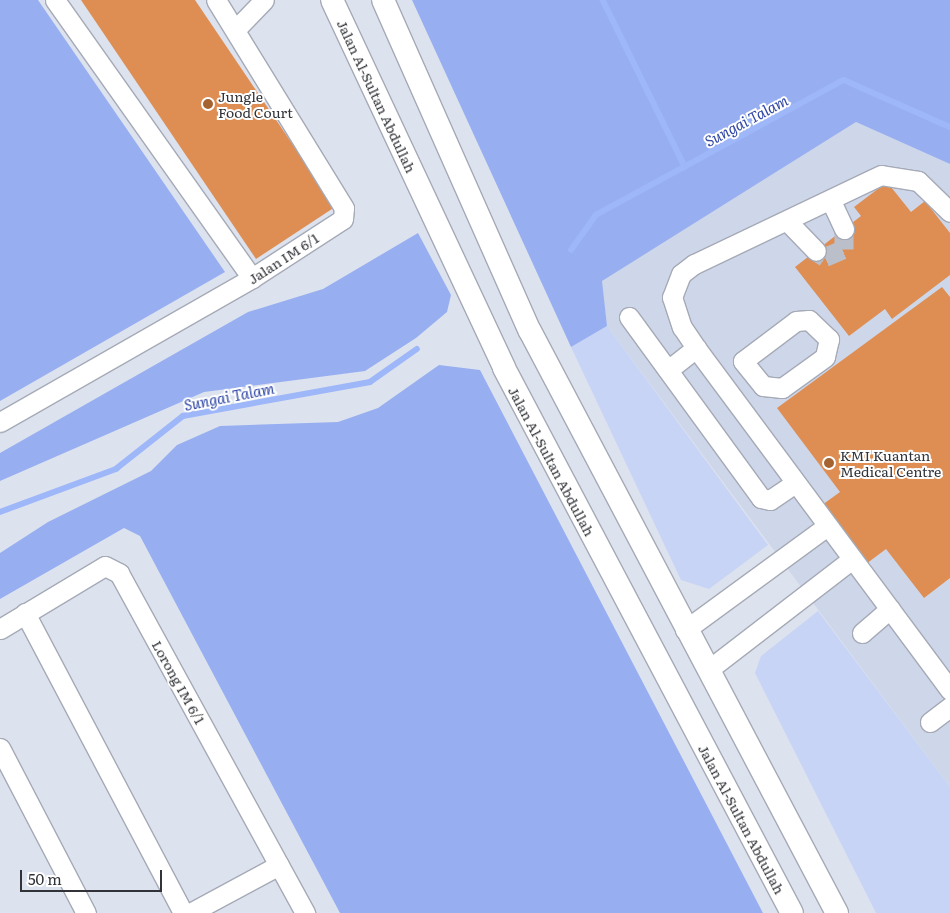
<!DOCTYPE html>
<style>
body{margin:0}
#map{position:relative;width:950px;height:913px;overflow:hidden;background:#dde2ef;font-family:Literata,serif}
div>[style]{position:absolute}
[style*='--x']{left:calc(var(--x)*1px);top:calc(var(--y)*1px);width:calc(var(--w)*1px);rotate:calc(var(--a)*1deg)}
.built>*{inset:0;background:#ced6e9}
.green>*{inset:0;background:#c7d4f5}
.forest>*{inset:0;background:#97aff1}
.stream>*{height:5.5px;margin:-2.75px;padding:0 2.75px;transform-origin:2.75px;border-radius:2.75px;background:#9eb7f9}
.building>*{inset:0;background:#de8e52}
.minor-tunnel>*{height:19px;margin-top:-9.5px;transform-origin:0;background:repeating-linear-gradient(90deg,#bbbfca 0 19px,transparent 0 28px)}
.roads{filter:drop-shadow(1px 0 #a5aab6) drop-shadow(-1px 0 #a5aab6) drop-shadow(0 1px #a5aab6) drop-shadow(0 -1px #a5aab6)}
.minor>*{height:19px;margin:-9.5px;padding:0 9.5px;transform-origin:9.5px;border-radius:9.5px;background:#fff}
.major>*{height:22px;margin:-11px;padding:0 11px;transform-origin:11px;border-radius:11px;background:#fff}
.dots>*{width:14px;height:14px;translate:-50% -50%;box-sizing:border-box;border:2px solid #fff;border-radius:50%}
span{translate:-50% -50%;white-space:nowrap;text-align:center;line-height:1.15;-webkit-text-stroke:4px #fff;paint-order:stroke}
.poi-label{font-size:14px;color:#313338}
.left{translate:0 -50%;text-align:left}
.street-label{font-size:14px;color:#313338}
.water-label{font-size:15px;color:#2f47a5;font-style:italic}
.scale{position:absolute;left:20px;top:870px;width:142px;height:22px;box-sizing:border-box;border:2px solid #313338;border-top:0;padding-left:6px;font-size:15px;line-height:18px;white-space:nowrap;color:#313338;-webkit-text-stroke:4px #fff;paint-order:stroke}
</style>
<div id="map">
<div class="built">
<div style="clip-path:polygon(856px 122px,950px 164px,950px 787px,607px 326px,601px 281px)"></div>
</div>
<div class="green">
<div style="clip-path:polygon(607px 326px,768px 545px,709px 589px,681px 580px,571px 347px)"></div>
<div style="clip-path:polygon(818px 611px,950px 787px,950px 913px,876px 913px,755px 673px,761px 656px)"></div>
</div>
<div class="forest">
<div style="clip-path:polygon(0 0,38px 0,225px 272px,0 401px)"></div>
<div style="clip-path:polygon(412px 0,950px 0,950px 164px,856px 122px,602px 281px,607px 326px,571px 347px)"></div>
<div style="clip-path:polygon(418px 233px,451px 295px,447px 312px,416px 338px,365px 371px,204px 392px,0 481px,0 453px,248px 312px,323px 289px)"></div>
<div style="clip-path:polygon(439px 365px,480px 370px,763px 913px,340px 913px,140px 536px,124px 528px,0 599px,0 553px,48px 522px,151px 471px,177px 445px,220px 426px,338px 422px,378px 408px)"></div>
</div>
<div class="stream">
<div style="--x:603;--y:0;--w:186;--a:63.8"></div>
<div style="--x:571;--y:250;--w:43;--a:-54.5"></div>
<div style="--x:596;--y:215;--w:282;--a:-28.6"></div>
<div style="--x:844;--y:80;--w:116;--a:23.9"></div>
<div style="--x:0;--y:512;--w:124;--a:-20.3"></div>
<div style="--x:116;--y:469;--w:85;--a:-38.3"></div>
<div style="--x:183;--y:416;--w:190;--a:-10.3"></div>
<div style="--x:370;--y:382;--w:57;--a:-35.1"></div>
</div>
<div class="building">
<div style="clip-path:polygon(81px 0,195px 0,335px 207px,256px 259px)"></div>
<div style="clip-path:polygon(887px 182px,911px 212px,925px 201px,950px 233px,950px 275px,892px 319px,885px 309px,849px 336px,795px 267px,861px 216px,854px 207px)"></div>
<div style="clip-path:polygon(942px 287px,950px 297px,950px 578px,924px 598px,886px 549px,866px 564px,822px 505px,840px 492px,777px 408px)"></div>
</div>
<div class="minor-tunnel">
<div style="--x:816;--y:251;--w:11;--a:34"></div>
<div style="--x:825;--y:257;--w:21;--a:-23"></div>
<div style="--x:844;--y:249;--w:20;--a:-90"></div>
</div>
<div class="roads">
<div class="minor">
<div style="--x:55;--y:0;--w:341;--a:54.7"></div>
<div style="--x:236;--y:29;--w:40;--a:-46"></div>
<div style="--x:831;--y:201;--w:31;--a:65"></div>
<div style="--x:950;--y:212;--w:45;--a:-135.9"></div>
<div style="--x:918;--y:181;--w:37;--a:-171"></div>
<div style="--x:881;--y:175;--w:207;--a:154.5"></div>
<div style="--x:694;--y:264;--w:16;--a:142"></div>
<div style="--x:681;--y:274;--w:25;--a:111"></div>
<div style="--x:672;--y:297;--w:32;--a:72"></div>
<div style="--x:682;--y:327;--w:25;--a:56"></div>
<div style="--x:696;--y:348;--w:426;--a:53.4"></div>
<div style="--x:788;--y:222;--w:40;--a:46"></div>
<div style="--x:629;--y:317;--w:224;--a:53.9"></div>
<div style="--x:761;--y:498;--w:9;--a:13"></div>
<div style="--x:770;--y:500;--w:30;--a:-34"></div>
<div style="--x:809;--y:320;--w:28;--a:44"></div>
<div style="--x:829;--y:339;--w:18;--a:103"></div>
<div style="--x:825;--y:357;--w:53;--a:144.2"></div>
<div style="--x:782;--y:388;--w:19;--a:-174"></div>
<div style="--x:763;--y:386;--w:32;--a:-129"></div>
<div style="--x:743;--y:361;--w:66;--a:-37"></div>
<div style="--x:796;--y:321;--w:13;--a:-4"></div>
<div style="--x:668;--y:370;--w:36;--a:-38"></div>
<div style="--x:0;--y:422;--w:290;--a:-29.7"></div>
<div style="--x:252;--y:278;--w:108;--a:-33"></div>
<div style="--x:343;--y:219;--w:11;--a:-85"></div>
<div style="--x:344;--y:208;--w:244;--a:-121.6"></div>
<div style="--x:25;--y:613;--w:339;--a:62.2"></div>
<div style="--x:0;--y:629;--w:122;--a:-31"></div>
<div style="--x:105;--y:566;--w:16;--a:27"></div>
<div style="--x:119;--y:573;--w:388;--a:61.3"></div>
<div style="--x:685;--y:630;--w:176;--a:-36.2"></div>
<div style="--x:862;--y:633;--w:37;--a:-41"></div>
<div style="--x:708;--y:670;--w:182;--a:-37.6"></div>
<div style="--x:930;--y:722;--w:25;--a:-37"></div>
<div style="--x:0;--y:748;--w:186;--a:62.5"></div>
<div style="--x:190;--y:913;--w:101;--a:-28.3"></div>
</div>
<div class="major">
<div style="--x:332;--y:0;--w:406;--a:64.9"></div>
<div style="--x:504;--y:368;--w:616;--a:62.15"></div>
<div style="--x:383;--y:0;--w:362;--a:66.1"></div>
<div style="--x:530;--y:331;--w:658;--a:62.19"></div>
</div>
</div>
<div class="dots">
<div style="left:208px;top:104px;background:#a56330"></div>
<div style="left:829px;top:463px;background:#a56330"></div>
</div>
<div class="poi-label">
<span class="left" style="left:218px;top:104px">Jungle<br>Food Court</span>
<span class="left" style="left:840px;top:463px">KMI Kuantan<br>Medical Centre</span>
</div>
<div class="street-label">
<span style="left:377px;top:96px;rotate:65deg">Jalan Al-Sultan Abdullah</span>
<span style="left:283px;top:258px;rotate:-33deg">Jalan IM 6/1</span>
<span style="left:552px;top:461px;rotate:62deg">Jalan Al-Sultan Abdullah</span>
<span style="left:179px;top:682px;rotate:61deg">Lorong IM 6/1</span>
<span style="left:742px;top:819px;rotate:62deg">Jalan Al-Sultan Abdullah</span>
</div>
<div class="water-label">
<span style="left:746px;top:120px;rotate:-28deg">Sungai Talam</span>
<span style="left:229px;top:396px;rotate:-11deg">Sungai Talam</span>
</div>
<div class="scale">50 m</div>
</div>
